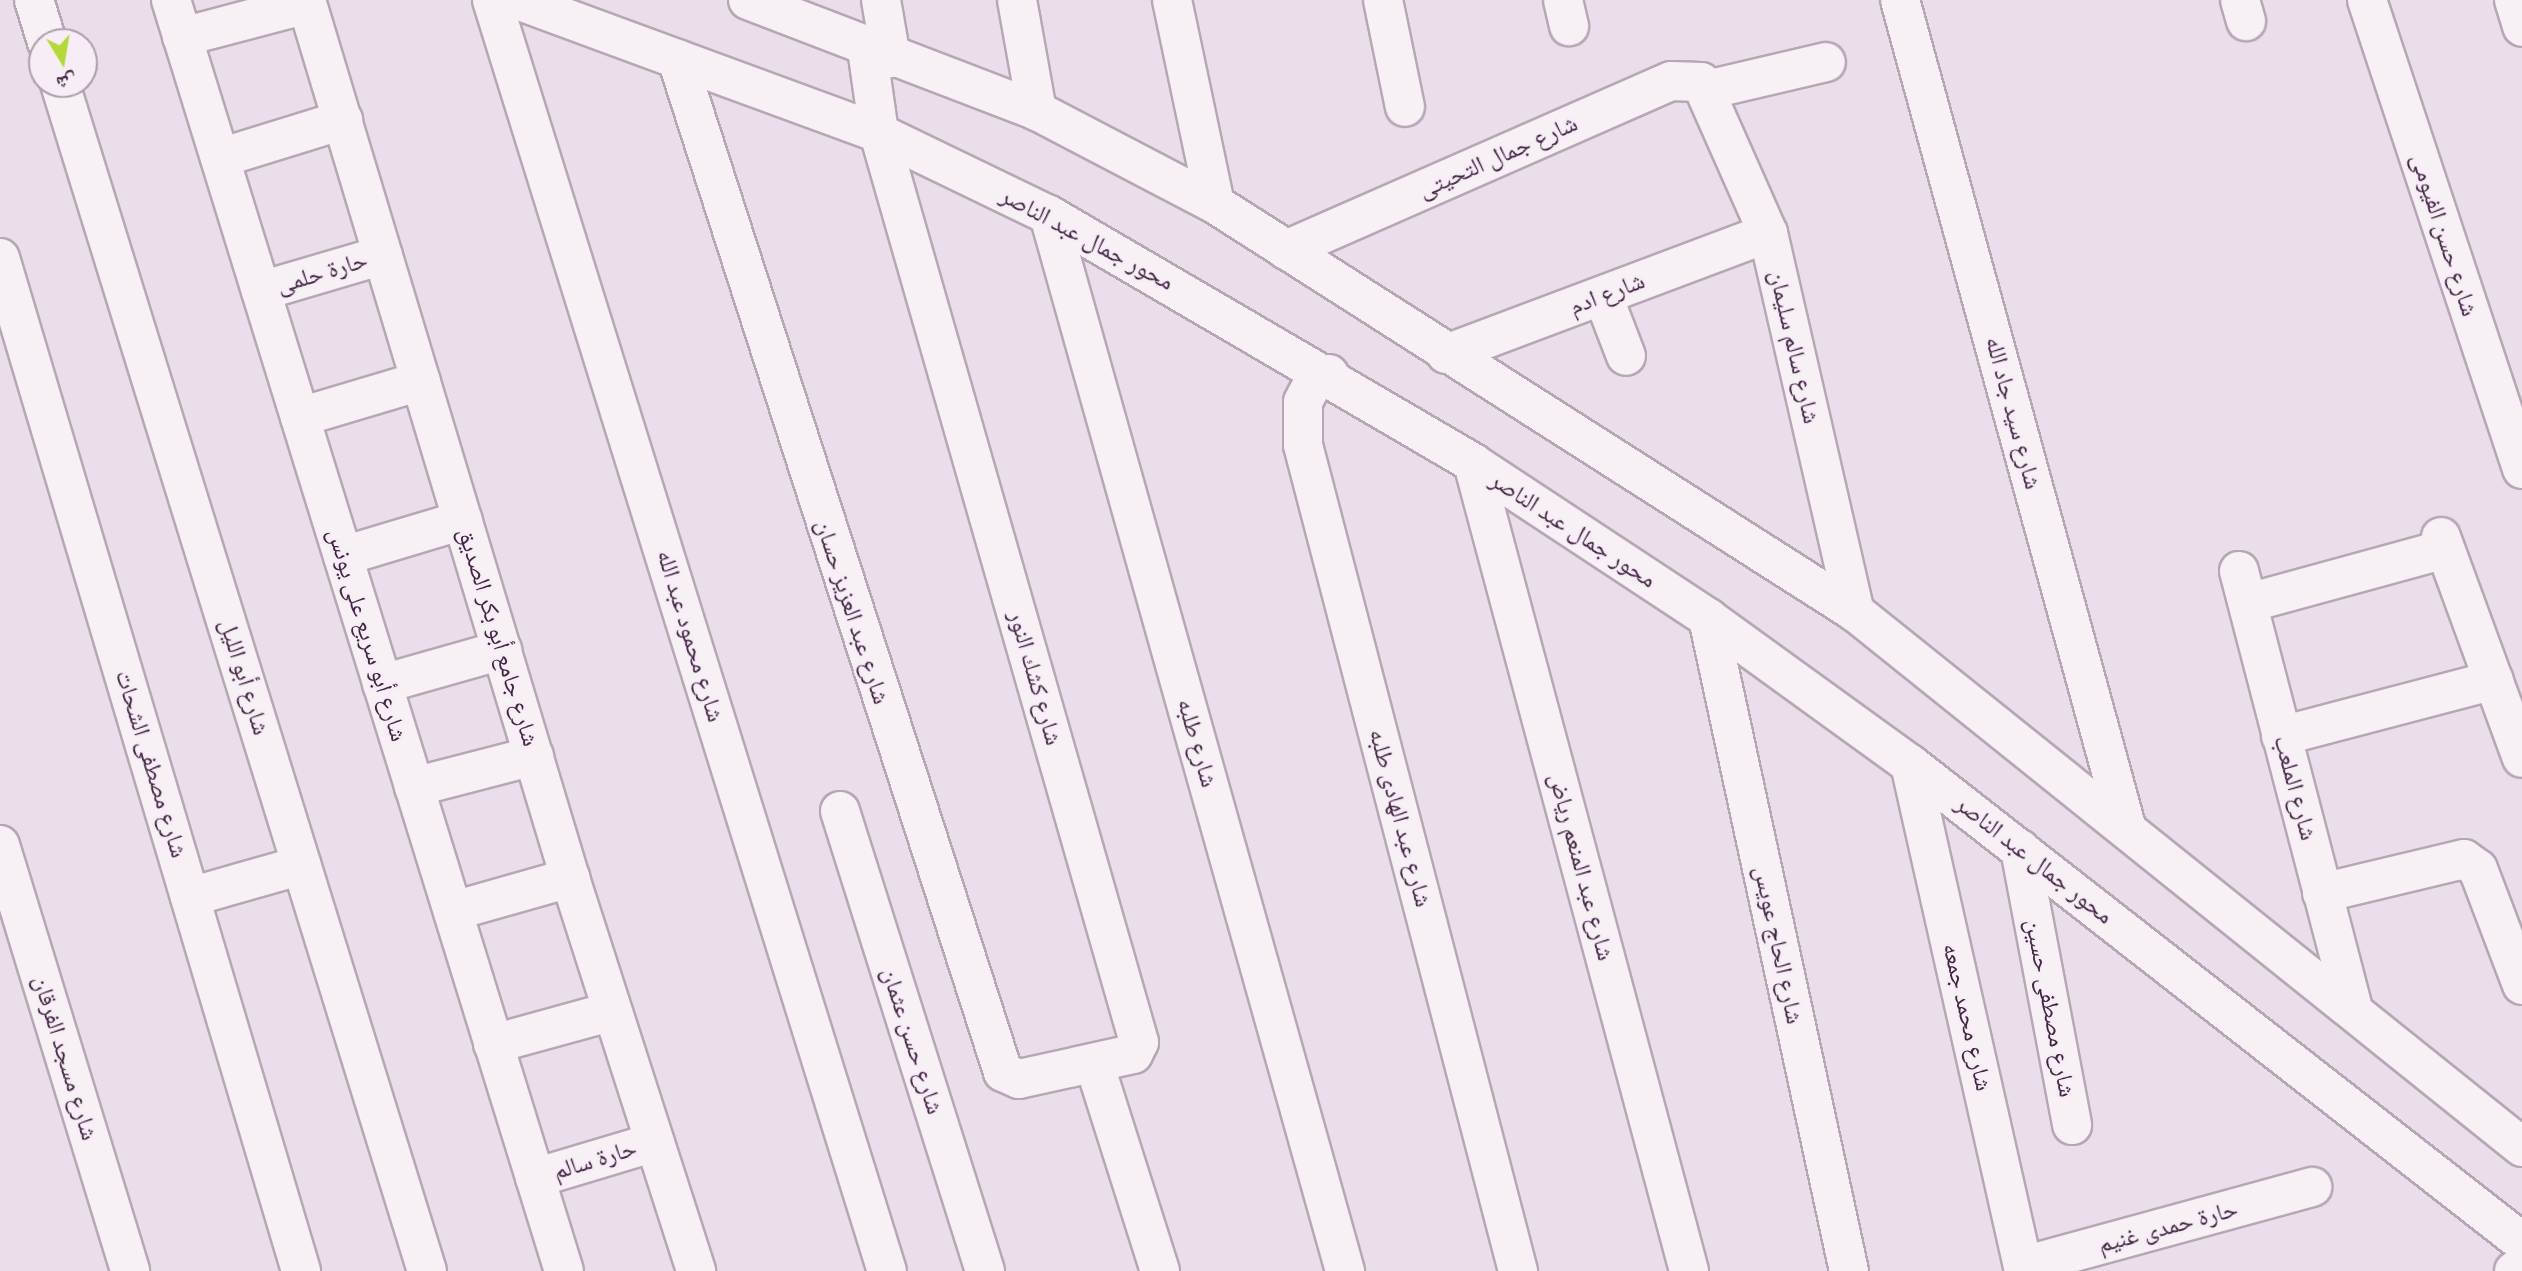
<!DOCTYPE html>
<meta charset="utf-8">
<style>
body{margin:0}
#map{position:relative;width:2522px;height:1271px;overflow:hidden;background:#e9dee9;font-family:"Roboto Condensed","Noto Naskh Arabic",sans-serif}
div>[style]{position:absolute}
[style*='--x']{left:calc(var(--x)*1px);top:calc(var(--y)*1px);width:calc(var(--w)*1px);rotate:calc(var(--a)*1deg)}
.roads{filter:drop-shadow(2px 0 #b7a7b6) drop-shadow(-2px 0 #b7a7b6) drop-shadow(0 2px #b7a7b6) drop-shadow(0 -2px #b7a7b6)}
.minor>*{height:38px;margin:-19px;padding:0 19px;transform-origin:19px;border-radius:19px;background:#f7f1f6}
span{translate:-50% -50%;white-space:nowrap;text-align:center;line-height:1.15;-webkit-text-stroke:5px #f6edf6;paint-order:stroke}
.street-label{font-size:24px;color:#412640}
.north{position:absolute;left:28px;top:28px;width:70px;height:70px;box-sizing:border-box;background:#f6edf6;border:2px solid #ae9dad;border-radius:50%;rotate:169deg;font-size:19px;font-weight:700;line-height:28px;text-align:center;color:#412640}
.north::after{content:'';display:block;margin:auto;width:24px;height:32px;background:#b2d938;clip-path:polygon(50% 0,100% 100%,50% 72%,0 100%)}
</style>
<div id="map">
<div class="roads">
<div class="minor">
<div style="--x:34;--y:0;--w:44;--a:72.8"></div>
<div style="--x:171;--y:0;--w:1330;--a:72.82"></div>
<div style="--x:306;--y:0;--w:917;--a:73.26"></div>
<div style="--x:570;--y:878;--w:413;--a:72.2"></div>
<div style="--x:492;--y:0;--w:1331;--a:72.74"></div>
<div style="--x:517;--y:0;--w:386;--a:20.2"></div>
<div style="--x:879;--y:133;--w:189;--a:25.8"></div>
<div style="--x:1049;--y:215;--w:491;--a:30.3"></div>
<div style="--x:1473;--y:463;--w:282;--a:33.4"></div>
<div style="--x:1708;--y:618;--w:249;--a:35.9"></div>
<div style="--x:1910;--y:764;--w:777;--a:37.99"></div>
<div style="--x:748;--y:0;--w:310;--a:21"></div>
<div style="--x:1037;--y:111;--w:201;--a:27.6"></div>
<div style="--x:1215;--y:204;--w:759;--a:32.52"></div>
<div style="--x:1855;--y:612;--w:855;--a:38.73"></div>
<div style="--x:881;--y:0;--w:59;--a:80.2"></div>
<div style="--x:1017;--y:0;--w:113;--a:79.8"></div>
<div style="--x:1172;--y:0;--w:208;--a:78.1"></div>
<div style="--x:1383;--y:0;--w:109;--a:78.4"></div>
<div style="--x:1563;--y:0;--w:27;--a:77"></div>
<div style="--x:1900;--y:0;--w:856;--a:74.7"></div>
<div style="--x:2240;--y:0;--w:22;--a:74"></div>
<div style="--x:2367;--y:0;--w:494;--a:71.7"></div>
<div style="--x:2514;--y:0;--w:28;--a:73"></div>
<div style="--x:182;--y:37;--w:129;--a:-14.8"></div>
<div style="--x:677;--y:59;--w:1064;--a:72.16"></div>
<div style="--x:1003;--y:1072;--w:17;--a:24"></div>
<div style="--x:1019;--y:1079;--w:117;--a:-12.4"></div>
<div style="--x:1133;--y:1054;--w:13;--a:-63"></div>
<div style="--x:1139;--y:1042;--w:945;--a:-105.96"></div>
<div style="--x:879;--y:133;--w:85;--a:-98.1"></div>
<div style="--x:60;--y:84;--w:1242;--a:72.82"></div>
<div style="--x:1707;--y:90;--w:122;--a:-13.2"></div>
<div style="--x:220;--y:158;--w:129;--a:-17.2"></div>
<div style="--x:1049;--y:215;--w:1097;--a:74.34"></div>
<div style="--x:1286;--y:250;--w:420;--a:-23.7"></div>
<div style="--x:1671;--y:81;--w:30;--a:2"></div>
<div style="--x:1701;--y:82;--w:165;--a:66.1"></div>
<div style="--x:1768;--y:233;--w:389;--a:77.1"></div>
<div style="--x:0;--y:258;--w:1057;--a:73.45"></div>
<div style="--x:261;--y:291;--w:127;--a:-16.4"></div>
<div style="--x:1603;--y:296;--w:64;--a:69"></div>
<div style="--x:1446;--y:354;--w:344;--a:-20.6"></div>
<div style="--x:1329;--y:374;--w:18;--a:151"></div>
<div style="--x:1313;--y:383;--w:21;--a:118"></div>
<div style="--x:1303;--y:402;--w:43;--a:90"></div>
<div style="--x:1303;--y:445;--w:854;--a:75.41"></div>
<div style="--x:300;--y:417;--w:126;--a:-16.6"></div>
<div style="--x:1473;--y:463;--w:836;--a:75.03"></div>
<div style="--x:2441;--y:537;--w:235;--a:69.9"></div>
<div style="--x:343;--y:556;--w:125;--a:-16.7"></div>
<div style="--x:2239;--y:571;--w:448;--a:75.4"></div>
<div style="--x:2248;--y:603;--w:204;--a:-15.3"></div>
<div style="--x:1708;--y:618;--w:668;--a:77.82"></div>
<div style="--x:382;--y:684;--w:125;--a:-15.8"></div>
<div style="--x:2281;--y:736;--w:220;--a:-14.7"></div>
<div style="--x:1910;--y:764;--w:520;--a:77.33"></div>
<div style="--x:414;--y:787;--w:124;--a:-14.5"></div>
<div style="--x:840;--y:811;--w:482;--a:72.5"></div>
<div style="--x:0;--y:845;--w:445;--a:73"></div>
<div style="--x:2020;--y:849;--w:281;--a:79.3"></div>
<div style="--x:2322;--y:893;--w:146;--a:-13.5"></div>
<div style="--x:2464;--y:859;--w:17;--a:36"></div>
<div style="--x:2478;--y:869;--w:124;--a:69.2"></div>
<div style="--x:190;--y:897;--w:116;--a:-15.9"></div>
<div style="--x:453;--y:911;--w:122;--a:-15.8"></div>
<div style="--x:493;--y:1044;--w:124;--a:-15.4"></div>
<div style="--x:1094;--y:1063;--w:218;--a:72.4"></div>
<div style="--x:535;--y:1178;--w:125;--a:-16.7"></div>
<div style="--x:2023;--y:1266;--w:300;--a:-15.3"></div>
<div style="--x:2514;--y:1271;--w:9;--a:-21"></div>
</div>
</div>
<div class="street-label">
<span style="left:1498px;top:157px;rotate:-24deg">شارع جمال التحيتى</span>
<span style="left:2444px;top:235px;rotate:72deg">شارع حسن الفيومى</span>
<span style="left:1087px;top:239px;rotate:28deg">محور جمال عبد الناصر</span>
<span style="left:322px;top:273px;rotate:-17deg">حارة حلمى</span>
<span style="left:1607px;top:294px;rotate:-21deg">شارع ادم</span>
<span style="left:1794px;top:347px;rotate:77deg">شارع سالم سليمان</span>
<span style="left:2013px;top:413px;rotate:75deg">شارع سيد جاد الله</span>
<span style="left:1573px;top:530px;rotate:33deg">محور جمال عبد الناصر</span>
<span style="left:852px;top:612px;rotate:72deg">شارع عبد العزيز حسان</span>
<span style="left:367px;top:635px;rotate:73deg">شارع أبو سريع على يونس</span>
<span style="left:690px;top:636px;rotate:73deg">شارع محمود عبد الله</span>
<span style="left:498px;top:637px;rotate:73deg">شارع جامع أبو بكر الصديق</span>
<span style="left:244px;top:677px;rotate:73deg">شارع أبو الليل</span>
<span style="left:1035px;top:678px;rotate:74deg">شارع كشك النور</span>
<span style="left:1197px;top:743px;rotate:74deg">شارع طلبه</span>
<span style="left:151px;top:764px;rotate:73deg">شارع مصطفى الشحات</span>
<span style="left:2295px;top:788px;rotate:75deg">شارع الملعب</span>
<span style="left:1400px;top:818px;rotate:75deg">شارع عبد الهادى طلبه</span>
<span style="left:2034px;top:860px;rotate:38deg">محور جمال عبد الناصر</span>
<span style="left:1581px;top:867px;rotate:75deg">شارع عبد المنعم رياض</span>
<span style="left:1778px;top:945px;rotate:78deg">شارع الحاج عويس</span>
<span style="left:2050px;top:1008px;rotate:79deg">شارع مصطفى حسين</span>
<span style="left:1967px;top:1017px;rotate:77deg">شارع محمد جمعه</span>
<span style="left:912px;top:1041px;rotate:72deg">شارع حسن عثمان</span>
<span style="left:65px;top:1058px;rotate:73deg">شارع مسجد الفرقان</span>
<span style="left:595px;top:1160px;rotate:-17deg">حارة سالم</span>
<span style="left:2168px;top:1227px;rotate:-15deg">حارة حمدى غنيم</span>
</div>
<div class="north">ش</div>
</div>
